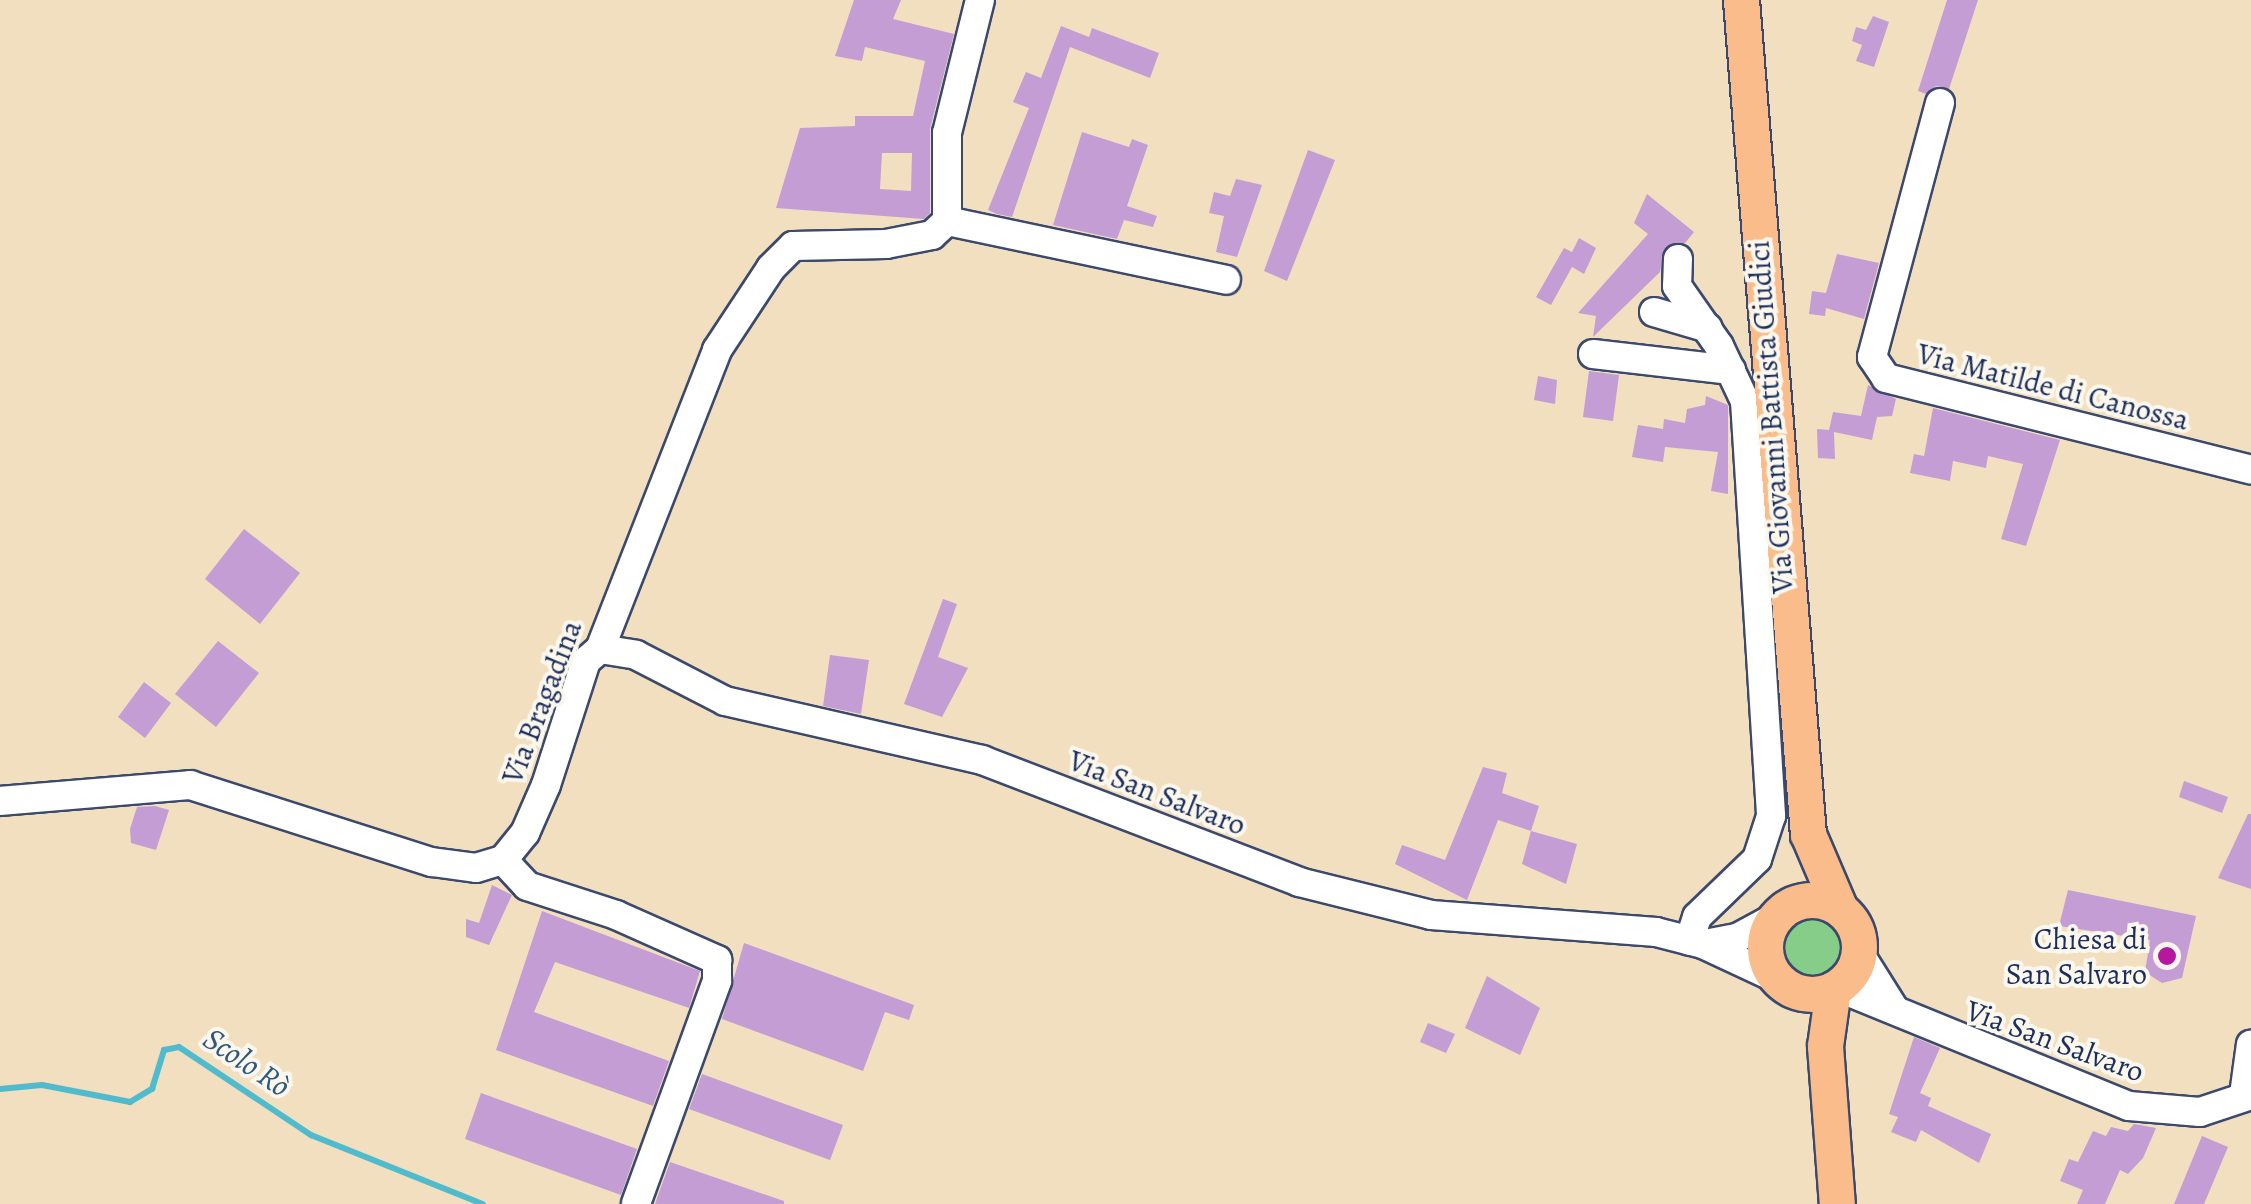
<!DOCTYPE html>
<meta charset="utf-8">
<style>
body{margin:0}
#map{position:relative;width:2251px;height:1204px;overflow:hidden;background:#f1dfc0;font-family:Alegreya,serif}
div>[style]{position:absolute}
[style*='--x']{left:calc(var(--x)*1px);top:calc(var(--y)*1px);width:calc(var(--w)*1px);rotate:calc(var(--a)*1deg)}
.green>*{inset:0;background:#85cd89}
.round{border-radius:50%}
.stream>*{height:6px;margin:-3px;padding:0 3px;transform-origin:3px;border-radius:3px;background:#50bbcc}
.building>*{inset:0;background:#c49dd5}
.roads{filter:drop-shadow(2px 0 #3b496d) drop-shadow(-2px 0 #3b496d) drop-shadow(0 2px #3b496d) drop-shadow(0 -2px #3b496d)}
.minor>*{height:28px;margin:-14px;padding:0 14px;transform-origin:14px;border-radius:14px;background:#fff}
.major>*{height:35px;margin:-17.5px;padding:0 17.5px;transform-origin:17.5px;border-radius:17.5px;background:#f9bc8a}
.major>.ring{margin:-17.5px;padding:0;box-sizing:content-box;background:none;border:35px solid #f9bc8a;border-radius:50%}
.dots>*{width:28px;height:28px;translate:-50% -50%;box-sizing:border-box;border:5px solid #fbf7ec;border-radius:50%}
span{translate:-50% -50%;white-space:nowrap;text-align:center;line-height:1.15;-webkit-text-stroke:8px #fbf7ec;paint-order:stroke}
.street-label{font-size:30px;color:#1b2f5e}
.poi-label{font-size:30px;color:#1b2f5e}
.right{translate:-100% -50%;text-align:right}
.water-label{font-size:32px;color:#2b597f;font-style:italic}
</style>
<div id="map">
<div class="green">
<div class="round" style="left:1784px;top:919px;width:56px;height:56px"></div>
</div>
<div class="stream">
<div style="--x:0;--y:1089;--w:42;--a:-5.4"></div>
<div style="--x:42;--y:1085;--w:90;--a:10.9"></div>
<div style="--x:130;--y:1102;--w:26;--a:-31"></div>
<div style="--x:152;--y:1089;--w:41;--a:-72.9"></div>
<div style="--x:164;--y:1050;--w:15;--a:-11"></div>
<div style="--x:179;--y:1047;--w:159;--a:33.7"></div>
<div style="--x:311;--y:1135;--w:185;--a:21.9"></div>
</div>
<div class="building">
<div style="clip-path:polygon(evenodd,854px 0,901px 0,893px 19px,954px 34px,930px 129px,930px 213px,924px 219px,776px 208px,800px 128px,855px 126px,855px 116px,913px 116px,925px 61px,865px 47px,862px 61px,835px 56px,854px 0,882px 153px,912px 153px,911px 191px,880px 189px,882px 153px)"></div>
<div style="clip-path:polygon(1947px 0,1978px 0,1949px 89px,1936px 86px,1926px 94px,1918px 91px)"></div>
<div style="clip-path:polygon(1873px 16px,1889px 22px,1874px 67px,1856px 61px,1862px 45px,1852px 41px,1856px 27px,1866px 30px)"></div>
<div style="clip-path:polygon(1061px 26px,1089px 37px,1092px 28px,1159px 53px,1150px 78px,1070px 47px,1012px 217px,997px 214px,988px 210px,1029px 108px,1013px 102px,1026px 72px,1041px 78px)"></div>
<div style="clip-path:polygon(1082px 132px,1129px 147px,1132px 139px,1148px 145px,1127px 206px,1157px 216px,1153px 227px,1124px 220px,1117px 239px,1053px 225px)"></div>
<div style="clip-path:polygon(1308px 150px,1335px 160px,1287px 281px,1264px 271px)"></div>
<div style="clip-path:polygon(1236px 179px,1262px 185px,1237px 257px,1216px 252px,1224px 216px,1209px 213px,1214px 192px,1230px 196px)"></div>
<div style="clip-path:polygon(1647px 194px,1694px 232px,1685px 243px,1664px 249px,1660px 272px,1593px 337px,1596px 316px,1578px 313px,1648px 234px,1634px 223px)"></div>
<div style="clip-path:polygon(1579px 238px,1596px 248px,1584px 274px,1572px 267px,1551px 305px,1536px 297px,1564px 248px,1572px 252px)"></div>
<div style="clip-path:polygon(1837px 254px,1879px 263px,1864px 319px,1826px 308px,1825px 316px,1809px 314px,1812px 291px,1826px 293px)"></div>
<div style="clip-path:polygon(1589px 371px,1619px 375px,1613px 421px,1583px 417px)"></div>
<div style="clip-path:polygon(1538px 376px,1557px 380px,1555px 404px,1534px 400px)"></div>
<div style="clip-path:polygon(1868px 385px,1896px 399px,1892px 416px,1877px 417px,1872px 440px,1834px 432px,1835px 459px,1818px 458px,1817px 429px,1829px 430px,1833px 412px,1861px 416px)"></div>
<div style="clip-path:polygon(1706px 396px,1728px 405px,1728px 494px,1711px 491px,1718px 452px,1665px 447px,1663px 462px,1632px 457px,1638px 425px,1663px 429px,1664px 419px,1685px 423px,1687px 409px,1705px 405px)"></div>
<div style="clip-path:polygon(1933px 408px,2060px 440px,2026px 546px,2001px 539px,2023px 464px,1988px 456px,1986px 468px,1953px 461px,1950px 481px,1910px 473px,1914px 454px,1924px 456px)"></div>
<div style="clip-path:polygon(244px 529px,300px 573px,260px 624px,205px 579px)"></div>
<div style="clip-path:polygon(943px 599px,957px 604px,938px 657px,968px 668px,942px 717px,904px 704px)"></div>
<div style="clip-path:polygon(218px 641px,259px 673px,216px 727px,175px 694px)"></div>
<div style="clip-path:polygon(830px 655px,869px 660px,861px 714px,823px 706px)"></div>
<div style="clip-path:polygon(144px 682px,171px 703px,145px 738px,118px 717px)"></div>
<div style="clip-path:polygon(1483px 767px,1507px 773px,1502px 793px,1539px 806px,1531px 831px,1498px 820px,1467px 900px,1395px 864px,1402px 845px,1445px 860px)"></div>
<div style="clip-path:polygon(2184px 781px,2228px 797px,2222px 813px,2179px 797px)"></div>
<div style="clip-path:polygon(155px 806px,169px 810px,156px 850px,131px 843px,130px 829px,137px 807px)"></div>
<div style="clip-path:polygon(2248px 814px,2251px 814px,2251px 889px,2218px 878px)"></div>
<div style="clip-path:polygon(1531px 831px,1577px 844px,1566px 884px,1522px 864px)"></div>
<div style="clip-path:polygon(492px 885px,512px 895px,489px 945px,466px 937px,466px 919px,479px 923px)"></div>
<div style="clip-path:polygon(2068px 890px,2196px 916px,2182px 978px,2162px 983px,2145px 972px,2150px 940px,2059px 926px)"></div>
<div style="clip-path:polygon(542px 911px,700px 971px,689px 1008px,555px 962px,534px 1012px,669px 1061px,653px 1106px,496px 1050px)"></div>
<div style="clip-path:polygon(744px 943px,914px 1005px,909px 1020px,885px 1012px,863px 1071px,722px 1019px)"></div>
<div style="clip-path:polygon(1487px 976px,1540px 1008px,1520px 1055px,1465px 1028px)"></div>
<div style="clip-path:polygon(1428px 1023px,1455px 1034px,1446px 1053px,1420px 1042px)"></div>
<div style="clip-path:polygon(1914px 1037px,1940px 1048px,1920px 1093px,1931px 1098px,1928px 1106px,1991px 1134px,1979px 1163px,1921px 1130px,1916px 1142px,1891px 1132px,1898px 1117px,1889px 1114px)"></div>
<div style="clip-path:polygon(702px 1074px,843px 1125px,830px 1160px,689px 1109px)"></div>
<div style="clip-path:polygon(481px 1093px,637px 1149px,621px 1195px,465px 1139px)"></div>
<div style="clip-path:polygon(2134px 1124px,2156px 1128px,2143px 1158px,2128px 1174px,2120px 1170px,2105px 1204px,2077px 1204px,2083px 1190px,2060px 1181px,2069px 1159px,2078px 1162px,2093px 1131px,2106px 1136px,2111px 1127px,2128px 1131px)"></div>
<div style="clip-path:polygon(2202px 1136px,2228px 1147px,2204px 1204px,2174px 1204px)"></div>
<div style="clip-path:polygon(670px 1162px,784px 1201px,784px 1204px,655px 1204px)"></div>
</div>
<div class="roads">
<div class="minor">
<div style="--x:1940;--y:103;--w:263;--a:105"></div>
<div style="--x:1872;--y:357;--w:25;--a:56"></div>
<div style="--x:1886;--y:378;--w:376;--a:14.1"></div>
<div style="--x:947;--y:221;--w:285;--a:11.9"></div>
<div style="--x:1678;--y:259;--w:27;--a:92"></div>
<div style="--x:1677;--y:286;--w:73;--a:55"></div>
<div style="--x:1719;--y:346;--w:61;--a:64.7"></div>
<div style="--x:1745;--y:401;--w:416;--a:86.4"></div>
<div style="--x:1771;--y:816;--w:45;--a:108"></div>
<div style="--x:1757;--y:859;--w:83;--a:136"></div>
<div style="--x:1697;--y:917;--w:25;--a:108"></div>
<div style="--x:1654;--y:312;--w:56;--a:16.5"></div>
<div style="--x:1593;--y:354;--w:139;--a:6.6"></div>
<div style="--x:600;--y:649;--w:36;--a:9"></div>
<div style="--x:636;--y:655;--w:100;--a:27.3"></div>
<div style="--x:725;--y:701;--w:264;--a:12.9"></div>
<div style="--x:982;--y:760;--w:340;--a:21"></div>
<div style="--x:1299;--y:882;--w:136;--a:14"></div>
<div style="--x:1431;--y:915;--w:226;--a:4.3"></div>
<div style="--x:1656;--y:932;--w:49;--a:14.3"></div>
<div style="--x:1703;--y:944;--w:81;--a:25"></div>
<div style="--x:0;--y:801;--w:191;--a:-4.8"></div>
<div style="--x:190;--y:785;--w:254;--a:17.7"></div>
<div style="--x:432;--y:862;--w:44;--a:7.8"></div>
<div style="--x:476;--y:868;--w:28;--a:-17"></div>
<div style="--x:503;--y:860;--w:35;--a:-51"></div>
<div style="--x:525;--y:833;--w:52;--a:-66.4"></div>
<div style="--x:546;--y:785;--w:130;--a:-72.1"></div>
<div style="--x:586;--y:661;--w:18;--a:-41"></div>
<div style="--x:600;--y:649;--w:321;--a:-68.6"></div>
<div style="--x:717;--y:350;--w:98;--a:-56.6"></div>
<div style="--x:771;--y:268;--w:31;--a:-45"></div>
<div style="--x:793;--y:246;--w:93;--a:-1.2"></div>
<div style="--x:886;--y:244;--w:47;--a:-11.1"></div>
<div style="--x:932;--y:235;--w:21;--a:-43"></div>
<div style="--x:947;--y:221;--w:88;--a:-90"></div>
<div style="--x:947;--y:133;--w:137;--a:-76.1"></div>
<div style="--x:503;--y:860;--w:35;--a:47"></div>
<div style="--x:527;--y:886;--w:94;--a:18"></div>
<div style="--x:616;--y:915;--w:111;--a:24"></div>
<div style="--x:717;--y:960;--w:21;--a:90"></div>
<div style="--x:717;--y:981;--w:237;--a:110"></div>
<div style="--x:1705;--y:944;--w:33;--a:-11"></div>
<div style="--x:1737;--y:938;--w:44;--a:-28.3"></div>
<div style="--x:1859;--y:953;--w:64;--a:57.8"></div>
<div style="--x:1837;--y:987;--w:315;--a:22.2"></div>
<div style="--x:2129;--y:1106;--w:71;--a:4.8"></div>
<div style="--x:2200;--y:1112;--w:54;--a:-18.4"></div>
<div style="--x:2244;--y:1095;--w:51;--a:-82.2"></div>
</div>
<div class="major">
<div style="--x:1741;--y:0;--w:837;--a:85.41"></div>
<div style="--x:1808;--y:834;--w:82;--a:66.9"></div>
<div class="ring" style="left:1765px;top:900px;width:59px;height:59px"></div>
<div style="--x:1833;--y:989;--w:58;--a:98"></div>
<div style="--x:1825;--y:1046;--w:158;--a:85.7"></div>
</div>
</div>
<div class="dots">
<div style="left:2167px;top:956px;background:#b5179e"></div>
</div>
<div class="street-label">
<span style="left:2053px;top:387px;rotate:14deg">Via Matilde di Canossa</span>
<span style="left:1771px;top:417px;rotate:-94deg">Via Giovanni Battista Giudici</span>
<span style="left:542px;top:702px;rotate:-69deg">Via Bragadina</span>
<span style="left:1157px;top:793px;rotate:21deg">Via San Salvaro</span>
<span style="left:2055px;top:1041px;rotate:20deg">Via San Salvaro</span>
</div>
<div class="poi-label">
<span class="right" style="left:2147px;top:956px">Chiesa di<br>San Salvaro</span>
</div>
<div class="water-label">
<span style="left:247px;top:1062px;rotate:34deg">Scolo Rò</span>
</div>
</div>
